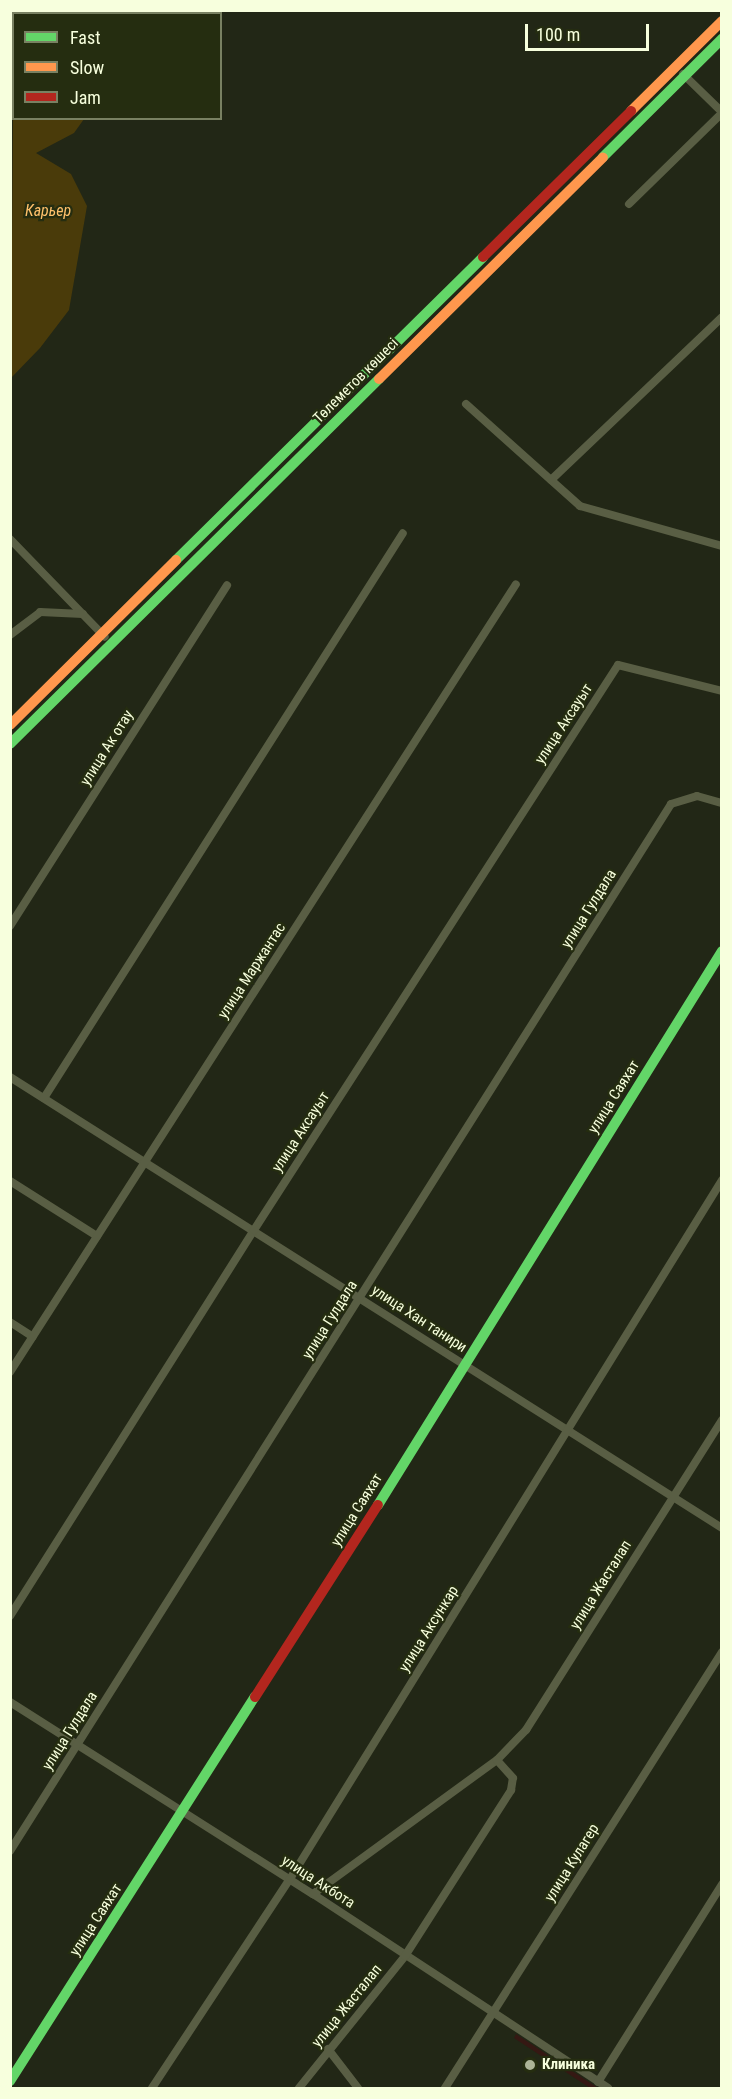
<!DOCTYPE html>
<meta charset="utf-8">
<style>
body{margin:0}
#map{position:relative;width:732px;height:2099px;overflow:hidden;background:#222716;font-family:"Roboto Condensed",sans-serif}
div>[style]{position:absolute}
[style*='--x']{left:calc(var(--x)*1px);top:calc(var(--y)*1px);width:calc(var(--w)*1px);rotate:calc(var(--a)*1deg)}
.green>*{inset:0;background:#351813}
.water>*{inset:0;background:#4a3b0a}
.street>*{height:8px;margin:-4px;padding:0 4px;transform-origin:4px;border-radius:4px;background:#595e44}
.fast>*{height:10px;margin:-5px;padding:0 5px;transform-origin:5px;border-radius:5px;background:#63d668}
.slow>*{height:10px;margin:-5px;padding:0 5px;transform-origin:5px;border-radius:5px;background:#ff974d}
.jam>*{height:10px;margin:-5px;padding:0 5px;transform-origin:5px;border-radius:5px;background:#b3261e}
.dots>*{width:16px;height:16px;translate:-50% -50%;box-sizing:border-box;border:3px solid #252d10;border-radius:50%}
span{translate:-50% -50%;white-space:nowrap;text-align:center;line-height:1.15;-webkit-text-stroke:4.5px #252d10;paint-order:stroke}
.street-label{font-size:15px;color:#f7ffdd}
.poi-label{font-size:15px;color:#f7ffdd;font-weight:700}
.left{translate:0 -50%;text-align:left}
.water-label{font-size:16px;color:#ffc16b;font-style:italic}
.frame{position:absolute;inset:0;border:12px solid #f7ffdd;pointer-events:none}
.legend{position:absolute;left:12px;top:12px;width:210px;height:108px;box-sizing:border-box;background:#252d10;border:2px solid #798162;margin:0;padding:8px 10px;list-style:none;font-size:18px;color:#f7ffdd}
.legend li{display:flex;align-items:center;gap:12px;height:30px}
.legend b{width:30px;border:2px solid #798162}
.scale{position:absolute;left:525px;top:24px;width:124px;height:27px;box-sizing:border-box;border:3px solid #f7ffdd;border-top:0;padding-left:8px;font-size:18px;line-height:21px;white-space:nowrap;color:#f7ffdd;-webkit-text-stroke:4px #252d10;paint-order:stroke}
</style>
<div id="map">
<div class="green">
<div style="clip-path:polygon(516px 2034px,598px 2088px,590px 2088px,514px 2038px)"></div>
</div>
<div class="water">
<div style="clip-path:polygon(11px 10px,26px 13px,14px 14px,11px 57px)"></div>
<div style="clip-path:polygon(13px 112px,14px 118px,84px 119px,74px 133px,36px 153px,71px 174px,87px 206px,69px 310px,40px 348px,11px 378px)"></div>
</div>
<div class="street">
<div style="--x:683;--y:74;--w:54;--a:44.3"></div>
<div style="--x:629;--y:204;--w:130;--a:-44.4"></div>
<div style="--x:466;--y:404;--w:153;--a:41.8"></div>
<div style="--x:580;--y:506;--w:148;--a:15.7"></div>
<div style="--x:551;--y:480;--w:236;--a:-43.6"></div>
<div style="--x:10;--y:539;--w:136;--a:45.9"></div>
<div style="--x:10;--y:635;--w:38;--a:-37"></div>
<div style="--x:40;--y:612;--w:43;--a:2.7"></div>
<div style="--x:10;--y:926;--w:404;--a:-57.5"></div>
<div style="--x:10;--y:1077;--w:843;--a:32.35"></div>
<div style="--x:44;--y:1098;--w:669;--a:-57.57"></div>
<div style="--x:10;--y:1181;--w:103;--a:32.3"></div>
<div style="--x:10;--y:1322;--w:27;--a:33"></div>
<div style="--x:10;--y:1372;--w:936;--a:-57.29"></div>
<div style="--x:10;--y:1616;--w:457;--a:-57.7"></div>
<div style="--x:254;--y:1230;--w:672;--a:-57.21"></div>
<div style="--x:618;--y:665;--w:107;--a:14"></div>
<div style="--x:10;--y:1702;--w:359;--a:32.4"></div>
<div style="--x:313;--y:1894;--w:353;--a:33.3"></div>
<div style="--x:10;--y:1851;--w:1238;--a:-57.73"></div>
<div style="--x:671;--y:804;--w:27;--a:-17"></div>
<div style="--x:697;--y:796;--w:26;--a:16"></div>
<div style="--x:313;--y:1894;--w:228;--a:-36.1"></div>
<div style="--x:497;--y:1760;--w:42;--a:-46"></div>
<div style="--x:526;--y:1730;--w:367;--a:-57.7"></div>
<div style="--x:328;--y:2049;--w:49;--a:52.4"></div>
<div style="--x:598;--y:2082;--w:234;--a:-57.9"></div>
<div style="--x:152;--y:2088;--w:250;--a:-56.6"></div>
<div style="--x:290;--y:1879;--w:822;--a:-58.28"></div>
<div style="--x:299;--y:2088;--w:169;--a:-51.2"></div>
<div style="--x:405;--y:1956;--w:197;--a:-57.4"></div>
<div style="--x:511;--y:1790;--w:12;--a:-81"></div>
<div style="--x:513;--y:1778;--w:24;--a:-132"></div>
<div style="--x:445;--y:2088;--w:517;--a:-57.57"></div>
</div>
<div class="fast">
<div style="--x:603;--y:157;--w:168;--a:-44.8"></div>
<div style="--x:176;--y:560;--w:431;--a:-44.6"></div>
<div style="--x:10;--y:744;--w:519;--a:-44.69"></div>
<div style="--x:378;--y:1505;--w:652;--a:-58.16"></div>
<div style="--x:10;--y:2081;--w:456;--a:-57.5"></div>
</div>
<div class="slow">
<div style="--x:631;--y:111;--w:128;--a:-44.7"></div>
<div style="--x:379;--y:379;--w:315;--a:-44.7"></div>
<div style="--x:10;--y:725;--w:234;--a:-44.8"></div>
</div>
<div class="jam">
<div style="--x:483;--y:257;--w:208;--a:-44.6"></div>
<div style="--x:255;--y:1697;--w:228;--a:-57.4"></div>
</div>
<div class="dots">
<div style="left:530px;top:2065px;background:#acb397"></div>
</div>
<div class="street-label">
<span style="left:356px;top:381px;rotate:-45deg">Төлеметов көшесі</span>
<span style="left:564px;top:724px;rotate:-57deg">улица Аксауыт</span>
<span style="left:107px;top:748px;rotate:-58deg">улица Ак отау</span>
<span style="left:589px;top:909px;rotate:-58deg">улица Гулдала</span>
<span style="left:252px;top:971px;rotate:-57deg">улица Маржантас</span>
<span style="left:614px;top:1097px;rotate:-58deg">улица Саяхат</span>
<span style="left:301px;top:1132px;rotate:-57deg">улица Аксауыт</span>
<span style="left:419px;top:1319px;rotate:33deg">улица Хан танири</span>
<span style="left:330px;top:1320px;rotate:-58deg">улица Гулдала</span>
<span style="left:357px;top:1510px;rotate:-58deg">улица Саяхат</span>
<span style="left:601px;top:1585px;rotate:-58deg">улица Жасталап</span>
<span style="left:429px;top:1629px;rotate:-58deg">улица Аксункар</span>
<span style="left:70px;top:1731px;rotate:-58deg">улица Гулдала</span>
<span style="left:572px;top:1863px;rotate:-58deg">улица Кулагер</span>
<span style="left:318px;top:1882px;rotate:33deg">улица Акбота</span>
<span style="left:96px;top:1920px;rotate:-57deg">улица Саяхат</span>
<span style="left:347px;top:2006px;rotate:-51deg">улица Жасталап</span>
</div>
<div class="poi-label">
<span class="left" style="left:542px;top:2065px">Клиника</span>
</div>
<div class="water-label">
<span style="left:48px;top:211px">Карьер</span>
</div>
<div class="frame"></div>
<ul class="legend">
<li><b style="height:8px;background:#63d668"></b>Fast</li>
<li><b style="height:8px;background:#ff974d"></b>Slow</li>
<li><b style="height:8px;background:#b3261e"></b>Jam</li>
</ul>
<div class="scale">100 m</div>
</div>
